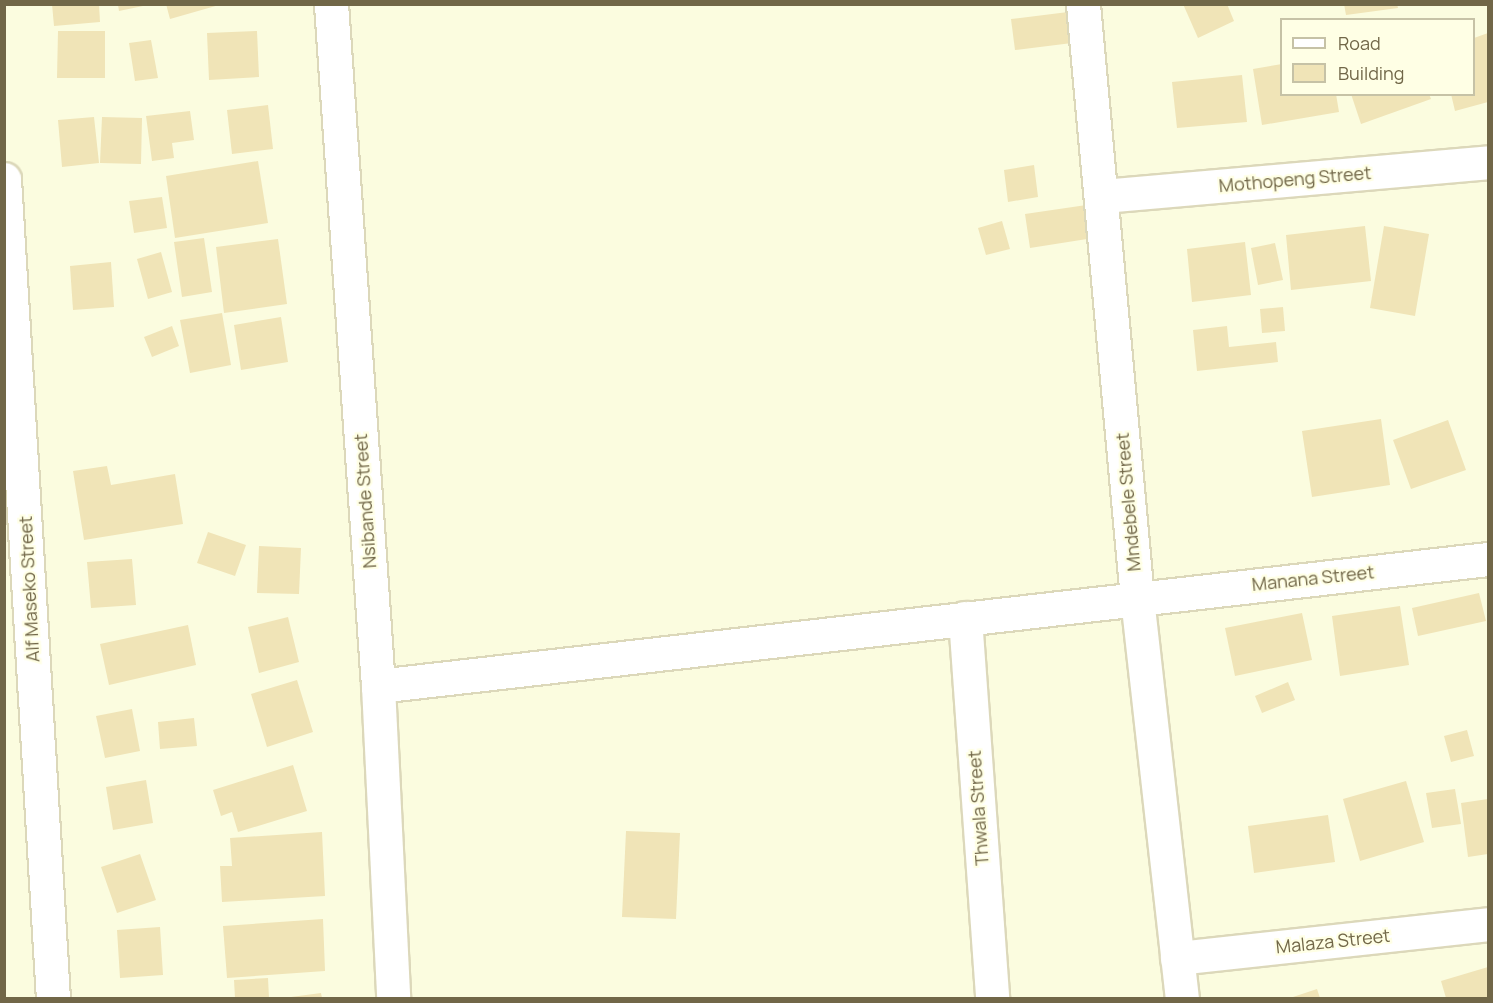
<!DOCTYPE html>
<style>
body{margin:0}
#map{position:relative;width:1493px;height:1003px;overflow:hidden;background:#fbfcdf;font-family:Manrope,sans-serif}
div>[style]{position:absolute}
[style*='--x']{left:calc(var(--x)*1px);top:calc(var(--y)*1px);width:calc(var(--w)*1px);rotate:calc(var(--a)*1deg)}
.building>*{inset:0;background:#f0e4b7}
.roads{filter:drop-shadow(2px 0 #dcd8ba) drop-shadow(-2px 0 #dcd8ba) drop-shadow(0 2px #dcd8ba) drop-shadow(0 -2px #dcd8ba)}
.minor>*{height:33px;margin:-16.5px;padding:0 16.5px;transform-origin:16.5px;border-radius:16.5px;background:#fff}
span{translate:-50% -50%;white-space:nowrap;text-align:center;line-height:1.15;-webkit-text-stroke:4.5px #ffffe5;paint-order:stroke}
.street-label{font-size:18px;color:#716748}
.frame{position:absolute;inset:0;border:6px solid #716748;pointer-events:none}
.legend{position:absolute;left:1280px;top:18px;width:195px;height:78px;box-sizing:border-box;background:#ffffe5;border:2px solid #c6c2a6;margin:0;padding:8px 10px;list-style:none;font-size:18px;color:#716748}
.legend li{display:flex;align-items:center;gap:12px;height:30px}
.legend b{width:30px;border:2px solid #c6c2a6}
</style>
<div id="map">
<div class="building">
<div style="clip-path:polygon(52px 4px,99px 4px,100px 22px,54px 26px)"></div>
<div style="clip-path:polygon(166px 4px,219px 4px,219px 5px,170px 19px)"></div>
<div style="clip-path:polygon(1183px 4px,1227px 4px,1234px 21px,1198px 38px)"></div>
<div style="clip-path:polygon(1344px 4px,1397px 4px,1398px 8px,1346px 15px)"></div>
<div style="clip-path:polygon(118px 5px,143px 5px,143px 6px,119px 11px)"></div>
<div style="clip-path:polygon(1068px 12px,1072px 43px,1015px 50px,1011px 19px)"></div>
<div style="clip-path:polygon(58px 31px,105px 31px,105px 78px,57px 78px)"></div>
<div style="clip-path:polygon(257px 31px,259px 77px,209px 80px,207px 33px)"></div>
<div style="clip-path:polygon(1488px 33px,1488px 102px,1455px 111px,1451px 94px,1474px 94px,1474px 38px)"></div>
<div style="clip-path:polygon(151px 40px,158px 78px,135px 81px,129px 43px)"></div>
<div style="clip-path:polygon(1282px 64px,1282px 94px,1336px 94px,1339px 112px,1262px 125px,1253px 69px)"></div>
<div style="clip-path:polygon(1242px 75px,1247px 122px,1177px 128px,1172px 82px)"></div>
<div style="clip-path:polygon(1351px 94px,1429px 94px,1431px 99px,1361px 124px)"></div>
<div style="clip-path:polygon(268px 105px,273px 149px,232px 154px,227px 110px)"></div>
<div style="clip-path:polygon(190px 111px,194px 140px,172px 143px,174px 158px,152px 161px,146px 116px)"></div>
<div style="clip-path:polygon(94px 117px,99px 163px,62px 167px,58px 120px)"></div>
<div style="clip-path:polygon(102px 117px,142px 118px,141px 164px,100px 163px)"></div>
<div style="clip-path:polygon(258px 161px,268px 223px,175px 238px,166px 176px)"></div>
<div style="clip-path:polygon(1034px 165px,1038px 197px,1008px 202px,1004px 170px)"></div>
<div style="clip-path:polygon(162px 197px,167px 228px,134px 233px,129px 201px)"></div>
<div style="clip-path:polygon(1100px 203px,1106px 236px,1030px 248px,1025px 214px)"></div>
<div style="clip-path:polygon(1002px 221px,1010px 249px,986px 255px,978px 228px)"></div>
<div style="clip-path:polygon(1365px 226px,1371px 281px,1291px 290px,1286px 235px)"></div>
<div style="clip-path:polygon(1384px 226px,1429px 234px,1415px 316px,1370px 308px)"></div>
<div style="clip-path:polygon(204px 238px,212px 292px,182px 297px,174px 242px)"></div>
<div style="clip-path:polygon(278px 239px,287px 304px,224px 313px,216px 247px)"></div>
<div style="clip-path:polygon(1245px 242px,1251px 295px,1192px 302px,1187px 249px)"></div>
<div style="clip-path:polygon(1275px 243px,1283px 280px,1258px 285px,1251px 248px)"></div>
<div style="clip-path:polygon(161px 252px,172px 292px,148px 299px,137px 259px)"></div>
<div style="clip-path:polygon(111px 262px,114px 307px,73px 310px,70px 266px)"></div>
<div style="clip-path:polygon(1283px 307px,1285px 331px,1262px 333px,1260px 309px)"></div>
<div style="clip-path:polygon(222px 313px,231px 365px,190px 373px,180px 320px)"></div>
<div style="clip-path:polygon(281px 317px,288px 362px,241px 370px,234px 325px)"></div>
<div style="clip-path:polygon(172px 326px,179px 346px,152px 357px,144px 337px)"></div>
<div style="clip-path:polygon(1227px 326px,1229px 347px,1276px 342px,1278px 362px,1197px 371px,1193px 330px)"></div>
<div style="clip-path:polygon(1381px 419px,1390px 485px,1312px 497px,1302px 431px)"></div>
<div style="clip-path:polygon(1448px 420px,1466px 470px,1411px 489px,1393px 440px)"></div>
<div style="clip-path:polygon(107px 466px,111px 485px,175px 474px,183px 524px,84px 540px,73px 471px)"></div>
<div style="clip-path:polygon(208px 532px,246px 545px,235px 576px,197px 563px)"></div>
<div style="clip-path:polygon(259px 546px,301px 548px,299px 594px,257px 593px)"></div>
<div style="clip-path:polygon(132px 559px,136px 605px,91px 608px,87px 562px)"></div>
<div style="clip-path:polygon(1479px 593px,1486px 621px,1418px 636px,1412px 608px)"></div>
<div style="clip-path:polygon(1400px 606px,1409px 665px,1340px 676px,1332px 616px)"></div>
<div style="clip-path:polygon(1302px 613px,1312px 660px,1235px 676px,1225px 628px)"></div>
<div style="clip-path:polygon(288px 617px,299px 662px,259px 673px,248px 627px)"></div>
<div style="clip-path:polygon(188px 625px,196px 665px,109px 685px,100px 644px)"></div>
<div style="clip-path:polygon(297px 680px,313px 732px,267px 747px,251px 694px)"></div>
<div style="clip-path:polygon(1288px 682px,1295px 700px,1262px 713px,1255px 696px)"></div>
<div style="clip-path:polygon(132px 709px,140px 751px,105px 758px,96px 716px)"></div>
<div style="clip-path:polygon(194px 718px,197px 746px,160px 749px,158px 722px)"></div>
<div style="clip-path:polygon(1467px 730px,1474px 756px,1451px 762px,1444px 736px)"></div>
<div style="clip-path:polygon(293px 765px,307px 811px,238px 832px,232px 812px,221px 816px,213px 790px)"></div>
<div style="clip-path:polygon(146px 780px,153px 823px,113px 830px,106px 787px)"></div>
<div style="clip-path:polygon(1406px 781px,1424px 842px,1360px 861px,1343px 799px)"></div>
<div style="clip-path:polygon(1455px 789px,1461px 824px,1432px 828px,1426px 793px)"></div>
<div style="clip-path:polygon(1488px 799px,1488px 854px,1468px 857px,1461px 803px)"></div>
<div style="clip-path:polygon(1328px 815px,1335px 862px,1254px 873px,1248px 826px)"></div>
<div style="clip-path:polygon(626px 831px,680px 833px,676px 919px,622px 917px)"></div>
<div style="clip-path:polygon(322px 832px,325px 896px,222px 902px,220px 866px,232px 866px,230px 838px)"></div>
<div style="clip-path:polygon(140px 854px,156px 900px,117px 913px,101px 867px)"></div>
<div style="clip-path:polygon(323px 919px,325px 971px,227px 978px,223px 926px)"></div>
<div style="clip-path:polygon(160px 927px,163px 975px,120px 978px,117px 930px)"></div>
<div style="clip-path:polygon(1488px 967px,1488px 998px,1446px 998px,1441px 981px)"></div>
<div style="clip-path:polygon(268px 978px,269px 998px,235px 998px,234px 980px)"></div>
<div style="clip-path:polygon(1317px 989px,1320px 998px,1290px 998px)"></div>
<div style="clip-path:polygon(321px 993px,322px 998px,291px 998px,291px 997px)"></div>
</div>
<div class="roads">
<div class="minor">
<div style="--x:331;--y:4;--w:684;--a:86.06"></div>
<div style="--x:378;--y:686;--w:312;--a:87.2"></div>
<div style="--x:1083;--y:4;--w:596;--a:84.81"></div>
<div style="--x:1137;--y:598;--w:403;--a:83.6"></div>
<div style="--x:4;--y:179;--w:820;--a:86.58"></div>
<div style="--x:1102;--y:196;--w:387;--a:-5"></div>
<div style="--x:965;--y:618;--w:381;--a:85.9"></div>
<div style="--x:378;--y:686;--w:1117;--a:-6.53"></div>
<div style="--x:1177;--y:958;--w:313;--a:-6.2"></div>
</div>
</div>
<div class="street-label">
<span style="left:1295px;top:179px;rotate:-5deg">Mothopeng Street</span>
<span style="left:365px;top:501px;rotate:-94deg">Nsibande Street</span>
<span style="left:1128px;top:502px;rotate:-95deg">Mndebele Street</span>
<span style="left:1313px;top:578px;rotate:-6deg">Manana Street</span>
<span style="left:29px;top:589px;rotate:-93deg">Alf Maseko Street</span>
<span style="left:978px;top:808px;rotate:-94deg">Thwala Street</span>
<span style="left:1333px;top:941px;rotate:-6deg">Malaza Street</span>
</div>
<div class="frame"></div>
<ul class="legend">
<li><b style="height:8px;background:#fff"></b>Road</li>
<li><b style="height:16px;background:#f0e4b7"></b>Building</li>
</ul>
</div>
